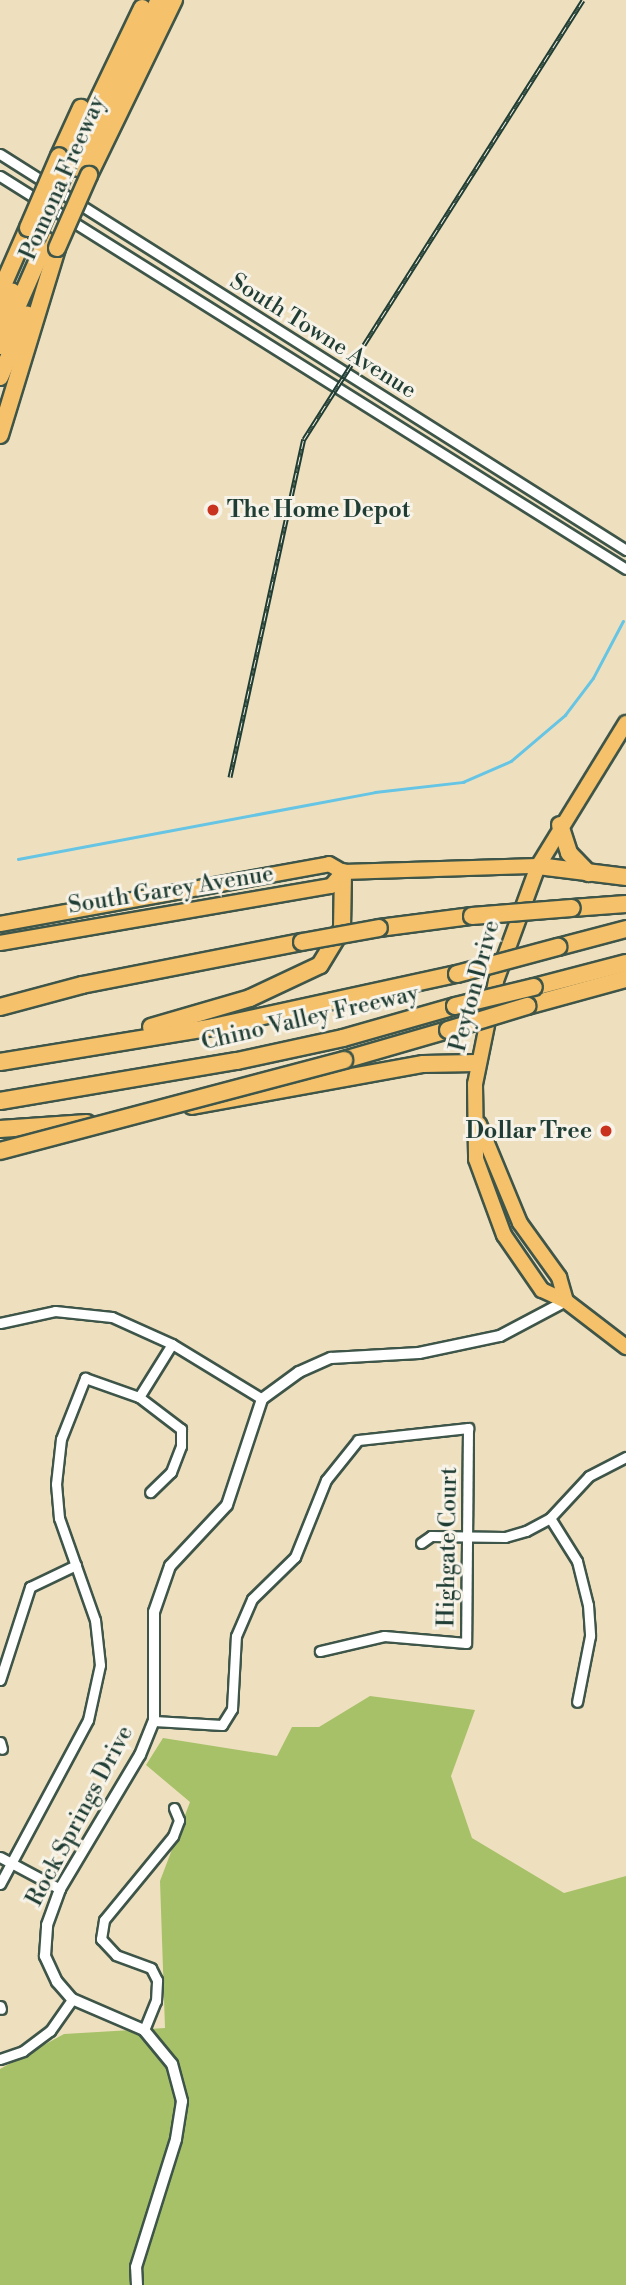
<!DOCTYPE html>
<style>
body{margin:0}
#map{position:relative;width:626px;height:2285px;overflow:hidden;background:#eee0bf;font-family:"Libre Bodoni",serif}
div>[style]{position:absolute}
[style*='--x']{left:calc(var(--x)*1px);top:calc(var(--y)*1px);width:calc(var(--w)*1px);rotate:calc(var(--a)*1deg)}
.green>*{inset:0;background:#a7c168}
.stream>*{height:2.5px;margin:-1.25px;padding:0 1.25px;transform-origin:1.25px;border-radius:1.25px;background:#66c4e4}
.roads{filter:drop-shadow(2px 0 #3e5549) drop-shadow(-2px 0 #3e5549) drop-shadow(0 2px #3e5549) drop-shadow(0 -2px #3e5549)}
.minor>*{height:9px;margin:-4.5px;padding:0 4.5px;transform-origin:4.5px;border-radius:4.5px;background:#fff}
.tertiary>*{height:10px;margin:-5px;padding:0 5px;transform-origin:5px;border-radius:5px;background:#fff}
.primary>*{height:14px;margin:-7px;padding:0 7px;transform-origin:7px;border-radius:7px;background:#f5c16b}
.motorway>*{height:16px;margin:-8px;padding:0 8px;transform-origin:8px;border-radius:8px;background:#f5c16b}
.rail>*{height:5px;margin-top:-2.5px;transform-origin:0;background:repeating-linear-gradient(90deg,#f7f3e8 0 8px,#1f3d34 0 16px);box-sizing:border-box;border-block:2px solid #1f3d34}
.bridges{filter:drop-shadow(2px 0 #3e5549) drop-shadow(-2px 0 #3e5549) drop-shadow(0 2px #3e5549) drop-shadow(0 -2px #3e5549)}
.motorway-bridge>*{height:16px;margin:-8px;padding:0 8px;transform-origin:8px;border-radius:8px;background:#f5c16b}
.dots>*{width:19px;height:19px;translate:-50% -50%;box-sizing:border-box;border:4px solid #f7f3e8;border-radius:50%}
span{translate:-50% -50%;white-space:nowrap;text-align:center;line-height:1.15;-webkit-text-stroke:6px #f7f3e8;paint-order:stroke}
.street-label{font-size:23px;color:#1f3d34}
.poi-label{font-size:23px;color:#1f3d34;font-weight:700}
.left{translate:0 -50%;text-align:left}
.right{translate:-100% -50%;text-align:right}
</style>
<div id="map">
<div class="green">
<div style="clip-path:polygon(370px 1696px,475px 1710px,451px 1776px,472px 1838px,564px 1893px,626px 1876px,626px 2285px,0 2285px,0 2069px,64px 2034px,165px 2028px,160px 1881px,190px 1802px,146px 1765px,163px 1738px,277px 1756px,292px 1727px,319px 1727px)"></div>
</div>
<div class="stream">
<div style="--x:18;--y:859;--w:363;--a:-10.6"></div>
<div style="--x:375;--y:792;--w:89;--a:-6.5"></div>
<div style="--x:463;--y:782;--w:52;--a:-23.6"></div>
<div style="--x:511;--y:761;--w:71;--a:-40.4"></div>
<div style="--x:565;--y:715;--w:46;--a:-52.9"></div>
<div style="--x:593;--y:678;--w:64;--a:-62.2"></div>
</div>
<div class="roads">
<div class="minor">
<div style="--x:0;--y:154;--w:741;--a:32.32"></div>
<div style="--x:0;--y:176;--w:739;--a:32.12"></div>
<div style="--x:0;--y:1323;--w:56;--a:-12.3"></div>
<div style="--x:55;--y:1311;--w:57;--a:6"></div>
<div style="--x:112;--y:1317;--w:66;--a:24.2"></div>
<div style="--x:172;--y:1344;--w:105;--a:31.4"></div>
<div style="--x:139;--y:1397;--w:62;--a:-58.1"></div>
<div style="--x:550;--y:1518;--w:51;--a:57.9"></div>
<div style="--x:577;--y:1561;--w:45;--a:76"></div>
<div style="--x:588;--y:1605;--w:31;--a:86"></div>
<div style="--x:590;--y:1636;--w:67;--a:101.1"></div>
<div style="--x:421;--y:1543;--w:12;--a:-35"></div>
<div style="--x:431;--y:1536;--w:74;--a:0.8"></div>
<div style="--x:505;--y:1537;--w:22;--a:-16"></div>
<div style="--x:526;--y:1531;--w:27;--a:-28"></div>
<div style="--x:550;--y:1518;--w:57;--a:-47.1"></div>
<div style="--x:589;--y:1476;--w:42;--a:-27.2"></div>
<div style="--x:0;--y:1680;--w:98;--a:-72.1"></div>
<div style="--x:30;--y:1587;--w:51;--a:-25.6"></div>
<div style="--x:154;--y:1721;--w:68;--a:3.4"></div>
<div style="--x:222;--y:1725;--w:19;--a:-58"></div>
<div style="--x:232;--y:1709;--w:73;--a:-86.9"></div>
<div style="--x:236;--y:1636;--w:40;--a:-66.6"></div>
<div style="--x:252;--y:1599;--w:60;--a:-44.3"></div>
<div style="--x:295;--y:1557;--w:83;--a:-68.1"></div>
<div style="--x:326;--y:1480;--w:51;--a:-51.3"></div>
<div style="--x:358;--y:1440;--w:111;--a:-6.2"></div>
<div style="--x:468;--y:1428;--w:215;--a:90.5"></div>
<div style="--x:466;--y:1643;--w:82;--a:-175.1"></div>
<div style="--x:384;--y:1636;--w:66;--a:166.8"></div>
<div style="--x:0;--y:1742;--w:7;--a:74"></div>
<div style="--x:0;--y:1857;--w:68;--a:28.1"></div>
<div style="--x:0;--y:1884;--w:186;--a:-61.8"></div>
<div style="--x:88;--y:1720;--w:56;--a:-77.7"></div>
<div style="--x:100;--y:1665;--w:45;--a:-96.3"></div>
<div style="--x:95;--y:1620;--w:108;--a:-109.4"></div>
<div style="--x:59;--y:1518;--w:34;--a:-95"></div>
<div style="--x:56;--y:1484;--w:45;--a:-83.7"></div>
<div style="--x:61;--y:1439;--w:66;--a:-68.5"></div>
<div style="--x:85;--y:1378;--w:57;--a:19.4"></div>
<div style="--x:139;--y:1397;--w:53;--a:37.3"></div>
<div style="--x:181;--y:1429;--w:17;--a:90"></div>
<div style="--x:181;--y:1446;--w:28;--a:111"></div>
<div style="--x:171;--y:1472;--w:29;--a:136"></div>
<div style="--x:0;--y:2006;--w:3;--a:72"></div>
<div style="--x:144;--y:2030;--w:31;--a:-68"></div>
<div style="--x:156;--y:2001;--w:21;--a:-87"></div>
<div style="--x:157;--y:1980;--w:13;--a:-117"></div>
<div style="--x:151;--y:1968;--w:37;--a:-160"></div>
<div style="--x:116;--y:1955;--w:22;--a:-133"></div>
<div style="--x:101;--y:1939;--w:19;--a:-81"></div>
<div style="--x:104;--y:1920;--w:109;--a:-50.6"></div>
<div style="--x:173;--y:1836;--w:17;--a:-69"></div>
<div style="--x:179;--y:1820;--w:13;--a:-113"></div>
<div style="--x:0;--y:2059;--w:24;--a:-19"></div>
<div style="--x:23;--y:2051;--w:34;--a:-37"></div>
<div style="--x:50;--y:2031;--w:39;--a:-55"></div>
</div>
<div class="tertiary">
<div style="--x:137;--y:2285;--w:18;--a:-93"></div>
<div style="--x:136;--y:2267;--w:134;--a:-72.6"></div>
<div style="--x:176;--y:2139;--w:38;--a:-81"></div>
<div style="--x:182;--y:2101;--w:38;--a:-105"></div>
<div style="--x:172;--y:2064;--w:44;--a:-129.5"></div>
<div style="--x:144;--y:2030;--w:78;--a:-156.7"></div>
<div style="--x:72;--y:1999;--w:23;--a:-131"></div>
<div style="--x:57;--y:1982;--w:29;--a:-115"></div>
<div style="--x:45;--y:1956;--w:31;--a:-86"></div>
<div style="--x:47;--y:1925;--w:38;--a:-70"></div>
<div style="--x:60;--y:1889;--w:156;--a:-59.2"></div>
<div style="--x:140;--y:1755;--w:37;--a:-68"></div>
<div style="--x:154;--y:1721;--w:109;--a:-90"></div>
<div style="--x:154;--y:1612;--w:49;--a:-70.8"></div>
<div style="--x:170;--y:1566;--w:83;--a:-46.9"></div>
<div style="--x:227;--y:1505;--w:112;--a:-71.7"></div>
<div style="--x:262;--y:1399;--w:46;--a:-36.1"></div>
<div style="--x:299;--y:1372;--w:35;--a:-24"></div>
<div style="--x:331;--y:1358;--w:88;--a:-3.3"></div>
<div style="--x:419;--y:1353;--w:83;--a:-11.9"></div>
<div style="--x:500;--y:1336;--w:75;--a:-27.9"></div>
</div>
<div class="primary">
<div style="--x:626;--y:723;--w:168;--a:121.6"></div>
<div style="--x:538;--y:866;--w:122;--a:110.1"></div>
<div style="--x:496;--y:981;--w:105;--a:101.5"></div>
<div style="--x:475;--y:1084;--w:75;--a:89.2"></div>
<div style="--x:476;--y:1159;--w:81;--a:69.8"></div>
<div style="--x:504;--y:1235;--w:67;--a:55.4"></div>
<div style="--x:542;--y:1290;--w:26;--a:25"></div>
<div style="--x:566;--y:1301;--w:76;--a:37.5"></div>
<div style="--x:0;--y:924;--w:334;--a:-10.3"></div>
<div style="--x:329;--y:864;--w:16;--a:30"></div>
<div style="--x:343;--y:872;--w:195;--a:-1.8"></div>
<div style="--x:0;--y:943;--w:336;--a:-9.8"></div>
<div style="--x:331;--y:886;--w:18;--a:-49"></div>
<div style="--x:479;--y:1124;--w:107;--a:67.5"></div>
<div style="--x:520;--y:1223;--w:67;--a:54.2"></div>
<div style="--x:559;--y:1277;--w:25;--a:74"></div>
</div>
<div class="motorway">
<div style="--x:76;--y:146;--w:153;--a:-64.4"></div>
<div style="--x:59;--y:156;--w:53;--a:-65.4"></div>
<div style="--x:78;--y:168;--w:187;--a:-64.3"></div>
<div style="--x:89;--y:175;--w:195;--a:-64.1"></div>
<div style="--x:0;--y:292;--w:70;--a:-66.4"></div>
<div style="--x:0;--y:319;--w:30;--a:-66"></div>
<div style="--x:0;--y:346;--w:115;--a:-66.3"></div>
<div style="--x:0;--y:377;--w:68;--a:-66.5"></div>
<div style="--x:0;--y:435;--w:195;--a:-73"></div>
<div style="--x:560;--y:825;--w:29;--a:72"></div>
<div style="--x:569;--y:853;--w:28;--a:46"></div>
<div style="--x:538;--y:866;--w:89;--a:7.1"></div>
<div style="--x:572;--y:908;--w:54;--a:-4.2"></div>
<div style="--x:379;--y:928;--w:94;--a:-7.4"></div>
<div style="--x:558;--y:947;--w:70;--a:-14.8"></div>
<div style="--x:534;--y:987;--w:95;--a:-14.6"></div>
<div style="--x:527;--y:1006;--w:103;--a:-15.3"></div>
<div style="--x:0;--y:1007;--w:85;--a:-15"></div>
<div style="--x:82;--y:985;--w:224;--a:-11.1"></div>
<div style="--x:151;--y:1027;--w:103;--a:-16.3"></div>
<div style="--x:250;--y:998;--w:77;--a:-25.2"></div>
<div style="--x:320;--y:965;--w:42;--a:-58.6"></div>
<div style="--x:342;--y:929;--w:57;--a:-89"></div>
<div style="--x:344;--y:1060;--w:108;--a:-16.1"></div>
<div style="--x:0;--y:1062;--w:216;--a:-9.3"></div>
<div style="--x:213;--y:1027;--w:250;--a:-12.3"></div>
<div style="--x:0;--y:1101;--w:240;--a:-9.6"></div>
<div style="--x:237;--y:1061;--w:108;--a:-12.2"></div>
<div style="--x:343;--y:1038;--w:116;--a:-15.9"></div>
<div style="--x:192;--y:1106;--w:235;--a:-10.3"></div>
<div style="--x:423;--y:1064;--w:53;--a:-1.1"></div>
<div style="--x:0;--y:1129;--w:87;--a:-3.9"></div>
</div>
</div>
<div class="rail">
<div style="--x:230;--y:777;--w:346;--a:-77.7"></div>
<div style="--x:304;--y:439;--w:520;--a:-57.56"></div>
</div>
<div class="bridges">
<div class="motorway-bridge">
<div style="--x:28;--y:228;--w:78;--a:-66.7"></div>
<div style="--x:37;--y:236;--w:81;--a:-66.6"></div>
<div style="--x:57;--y:248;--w:80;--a:-66.3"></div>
<div style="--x:472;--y:916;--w:100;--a:-4.6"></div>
<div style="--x:302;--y:942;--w:78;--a:-10.3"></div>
<div style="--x:457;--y:974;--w:105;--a:-15"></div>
<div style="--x:455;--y:1006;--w:81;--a:-13.5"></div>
<div style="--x:448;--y:1030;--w:83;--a:-16.9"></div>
<div style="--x:0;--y:1151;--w:356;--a:-14.8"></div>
</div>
</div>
<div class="dots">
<div style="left:213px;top:510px;background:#c8321e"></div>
<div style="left:606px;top:1131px;background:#c8321e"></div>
</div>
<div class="street-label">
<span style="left:63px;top:178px;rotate:-66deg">Pomona Freeway</span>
<span style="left:323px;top:336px;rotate:32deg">South Towne Avenue</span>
<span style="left:171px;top:890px;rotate:-9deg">South Garey Avenue</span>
<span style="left:475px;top:986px;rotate:-75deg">Peyton Drive</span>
<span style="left:310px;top:1018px;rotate:-13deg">Chino Valley Freeway</span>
<span style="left:448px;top:1547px;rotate:-89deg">Highgate Court</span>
<span style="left:80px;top:1816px;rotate:-62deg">Rock Springs Drive</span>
</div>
<div class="poi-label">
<span class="left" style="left:227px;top:510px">The Home Depot</span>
<span class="right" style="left:592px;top:1131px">Dollar Tree</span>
</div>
</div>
